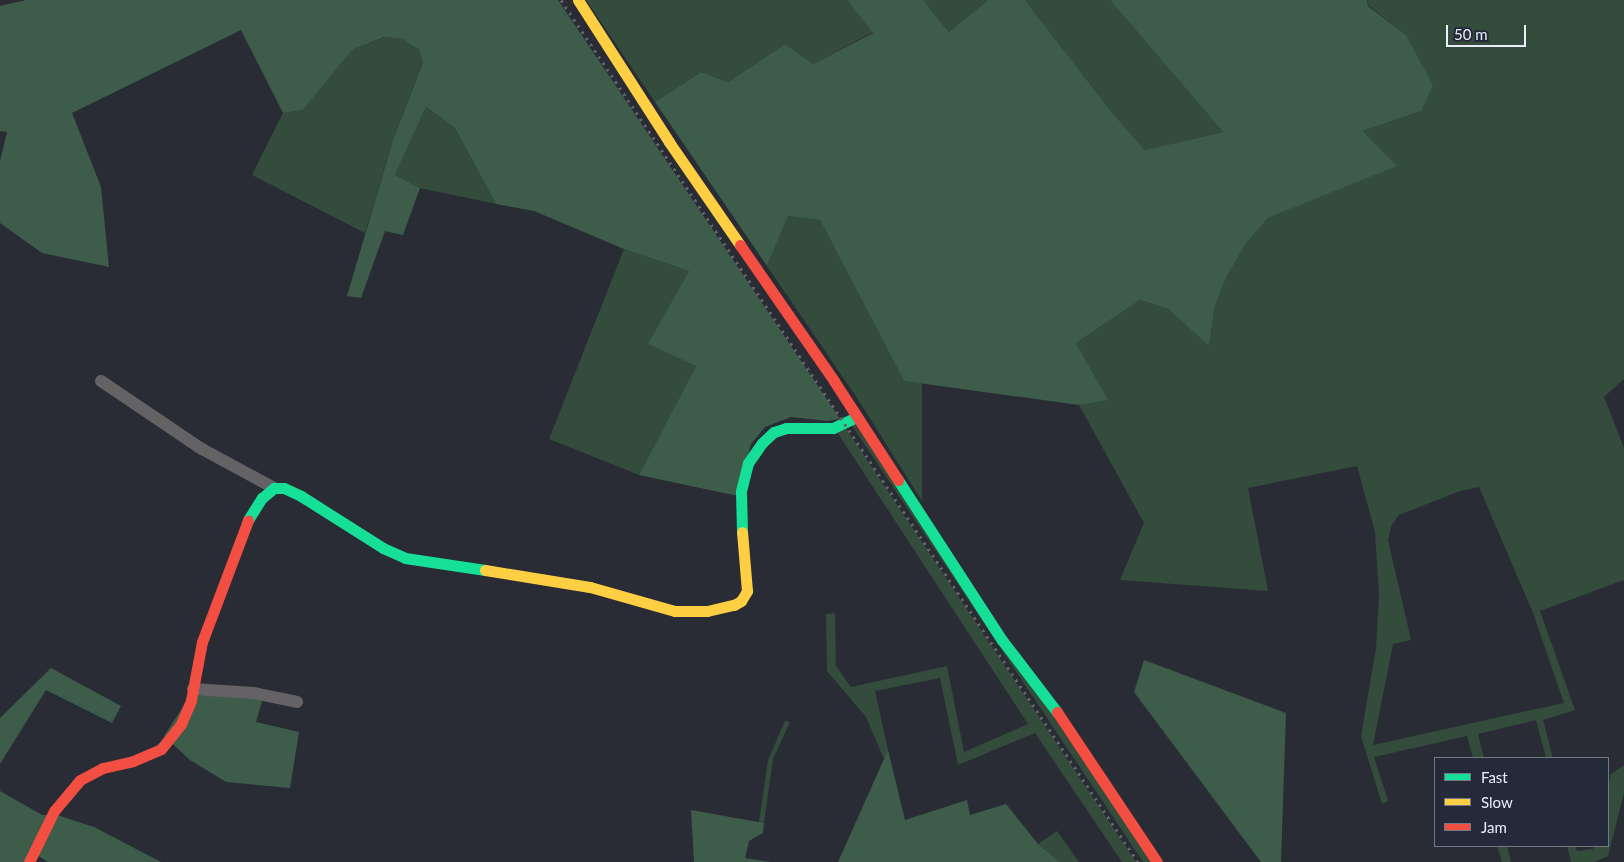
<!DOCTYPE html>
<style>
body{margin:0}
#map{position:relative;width:1624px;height:862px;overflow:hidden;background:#292c35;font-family:Lato,sans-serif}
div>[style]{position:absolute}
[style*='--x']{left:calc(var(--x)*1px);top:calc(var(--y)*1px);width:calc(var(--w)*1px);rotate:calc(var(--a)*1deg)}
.green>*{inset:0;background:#334c3c}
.forest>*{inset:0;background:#3d5c49}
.street>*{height:12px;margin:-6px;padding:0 6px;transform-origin:6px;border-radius:6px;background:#646264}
.fast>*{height:11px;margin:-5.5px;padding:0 5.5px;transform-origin:5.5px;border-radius:5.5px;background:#16e098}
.slow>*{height:11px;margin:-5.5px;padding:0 5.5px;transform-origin:5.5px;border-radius:5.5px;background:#ffcf43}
.jam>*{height:11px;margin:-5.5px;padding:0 5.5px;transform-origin:5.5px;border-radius:5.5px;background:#f24e42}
.rail>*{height:3px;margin-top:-1.5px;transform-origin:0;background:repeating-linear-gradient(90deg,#646368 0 2.5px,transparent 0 7.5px)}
span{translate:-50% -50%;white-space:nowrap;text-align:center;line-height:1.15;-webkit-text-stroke:5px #242a3a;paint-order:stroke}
.legend{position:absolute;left:1434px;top:757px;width:175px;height:90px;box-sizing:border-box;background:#242a3a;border:1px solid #737886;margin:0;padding:6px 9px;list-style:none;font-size:15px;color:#eaeef9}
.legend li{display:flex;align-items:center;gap:10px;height:25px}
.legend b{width:25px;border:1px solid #737886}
.scale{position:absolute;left:1446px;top:25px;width:80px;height:22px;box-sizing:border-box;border:2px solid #eaeef9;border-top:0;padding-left:6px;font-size:15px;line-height:18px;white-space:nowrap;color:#eaeef9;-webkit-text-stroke:4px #242a3a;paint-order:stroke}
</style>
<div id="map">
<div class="green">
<div style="clip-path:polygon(586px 0,847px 0,873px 32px,813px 64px,785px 44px,728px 82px,701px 72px,655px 102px)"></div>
<div style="clip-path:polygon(923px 0,988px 0,949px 32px)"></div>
<div style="clip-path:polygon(1025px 0,1110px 0,1223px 132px,1145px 150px,1110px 110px)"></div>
<div style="clip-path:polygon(evenodd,1367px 0,1624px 0,1624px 379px,1604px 397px,1624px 448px,1624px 580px,1540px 611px,1575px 710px,1543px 720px,1553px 758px,1546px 758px,1536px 720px,1478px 734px,1484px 758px,1473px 758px,1467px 736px,1374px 757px,1388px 801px,1382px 804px,1361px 736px,1376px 648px,1379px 594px,1375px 532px,1357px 466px,1248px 488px,1268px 591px,1120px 580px,1144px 523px,1079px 405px,1107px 399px,1076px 343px,1140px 300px,1168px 309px,1209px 346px,1215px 306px,1227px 276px,1245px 245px,1268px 218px,1396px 166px,1363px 131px,1421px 111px,1406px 35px,1368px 5px,1367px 0,1479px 487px,1533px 613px,1564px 703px,1373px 745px,1393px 644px,1411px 640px,1388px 540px,1391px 526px,1399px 515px,1460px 491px,1479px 487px)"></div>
<div style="clip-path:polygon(385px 37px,403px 39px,419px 50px,423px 61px,393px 140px,365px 233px,252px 175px,283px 113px,303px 110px,352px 50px)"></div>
<div style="clip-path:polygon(426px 107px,455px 128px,496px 204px,420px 188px,395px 175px)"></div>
<div style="clip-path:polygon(788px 216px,820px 220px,904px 381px,922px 383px,922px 501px,859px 401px,767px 266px)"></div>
<div style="clip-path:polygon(624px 249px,689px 271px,649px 344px,696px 366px,639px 475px,549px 439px)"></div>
<div style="clip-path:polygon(852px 420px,1152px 862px,1143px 862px,849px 421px)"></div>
<div style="clip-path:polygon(843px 424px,1136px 862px,1122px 862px,1035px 733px,958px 765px,940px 678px,875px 691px,888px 750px,884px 759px,866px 717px,827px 671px,826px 614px,835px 613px,836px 666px,851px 687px,947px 666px,964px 752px,1028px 724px,833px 426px)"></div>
<div style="clip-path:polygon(785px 721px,790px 722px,773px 759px,764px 823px,759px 822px,768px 760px)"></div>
<div style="clip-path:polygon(1624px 765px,1624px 793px,1608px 856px,1594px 862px,1571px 862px,1567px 846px,1575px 846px,1577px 851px,1593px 849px,1594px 846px,1608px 846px,1608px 788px,1611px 774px)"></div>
<div style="clip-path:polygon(1057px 831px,1079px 862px,1060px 862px,1038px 844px)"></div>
<div style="clip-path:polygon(1497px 846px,1507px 846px,1511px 862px,1502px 862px)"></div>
</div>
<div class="forest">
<div style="clip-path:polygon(26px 0,558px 0,840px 419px,827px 421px,791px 417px,765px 427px,751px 444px,738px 496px,639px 475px,696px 366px,648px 344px,689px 271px,624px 249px,534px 211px,496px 204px,455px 128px,426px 107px,395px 175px,420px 188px,403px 235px,385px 231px,361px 298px,347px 296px,393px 140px,423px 62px,419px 50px,403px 39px,384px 37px,352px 50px,303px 110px,283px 113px,241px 30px,72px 113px,101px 187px,109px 267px,42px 253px,0 223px,0 161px,7px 132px,0 131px,0 6px)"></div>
<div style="clip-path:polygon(847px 0,923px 0,949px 32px,988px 0,1025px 0,1110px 110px,1145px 150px,1223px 132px,1110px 0,1367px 0,1368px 6px,1406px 35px,1433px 85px,1421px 111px,1363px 131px,1397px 166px,1268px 218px,1245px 245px,1227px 276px,1215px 306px,1209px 346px,1168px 309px,1140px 300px,1076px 343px,1108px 400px,1079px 405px,904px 381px,820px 220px,788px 216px,767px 266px,655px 102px,701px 72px,728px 82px,785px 44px,813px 64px,873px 33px)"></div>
<div style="clip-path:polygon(1144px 660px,1286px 713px,1281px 862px,1261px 862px,1134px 692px)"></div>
<div style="clip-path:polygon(51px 668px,121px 706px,112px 723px,46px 690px,0 764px,0 718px)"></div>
<div style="clip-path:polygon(265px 691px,256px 722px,299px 732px,290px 788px,226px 782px,190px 760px,164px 736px,190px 696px)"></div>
<div style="clip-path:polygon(888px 750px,905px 820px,967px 800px,970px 815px,1006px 804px,1038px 844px,1060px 862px,838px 862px)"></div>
<div style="clip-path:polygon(0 791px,42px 815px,57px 815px,94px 827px,161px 862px,48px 862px,37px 855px,34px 862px,0 862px)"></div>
<div style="clip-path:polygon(691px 810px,764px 823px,763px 833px,749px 841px,745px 858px,770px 862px,694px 862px)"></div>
</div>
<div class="street">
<div style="--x:101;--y:381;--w:122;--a:34"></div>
<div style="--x:202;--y:449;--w:82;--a:28.4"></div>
<div style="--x:193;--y:689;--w:61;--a:3.8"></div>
<div style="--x:254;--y:693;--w:44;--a:11.8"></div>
</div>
<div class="fast">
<div style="--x:898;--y:480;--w:191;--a:57"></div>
<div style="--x:1002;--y:640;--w:91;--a:52.6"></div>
<div style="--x:248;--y:520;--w:26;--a:-58"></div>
<div style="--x:262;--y:498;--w:16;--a:-40"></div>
<div style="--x:274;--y:488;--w:10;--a:0"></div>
<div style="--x:284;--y:488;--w:19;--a:25"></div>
<div style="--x:301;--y:496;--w:97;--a:32.4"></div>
<div style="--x:383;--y:548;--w:24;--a:24"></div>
<div style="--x:405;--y:558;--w:81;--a:8.5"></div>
<div style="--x:742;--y:532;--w:41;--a:-91.4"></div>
<div style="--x:741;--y:491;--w:29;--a:-76"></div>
<div style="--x:748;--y:463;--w:24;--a:-55"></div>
<div style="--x:762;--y:443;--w:16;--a:-43"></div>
<div style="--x:774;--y:432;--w:13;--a:-18"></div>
<div style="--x:786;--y:428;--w:47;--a:0"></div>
<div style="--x:833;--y:428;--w:26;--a:-25"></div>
</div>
<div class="slow">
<div style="--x:578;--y:0;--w:169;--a:57.3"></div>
<div style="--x:669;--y:142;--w:125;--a:55.4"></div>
<div style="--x:485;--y:570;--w:106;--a:9.2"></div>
<div style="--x:590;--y:587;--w:88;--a:15.8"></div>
<div style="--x:675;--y:611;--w:32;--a:0"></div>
<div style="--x:707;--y:611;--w:28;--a:-13"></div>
<div style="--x:734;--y:605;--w:8;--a:-30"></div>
<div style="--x:741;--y:601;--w:12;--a:-59"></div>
<div style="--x:747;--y:591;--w:59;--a:-94.8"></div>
</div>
<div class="jam">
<div style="--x:740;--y:245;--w:165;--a:55.3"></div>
<div style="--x:834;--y:381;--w:118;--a:57.1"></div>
<div style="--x:1057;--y:712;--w:180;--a:56.3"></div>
<div style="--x:29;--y:862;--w:57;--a:-63.9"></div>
<div style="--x:54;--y:811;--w:40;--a:-50"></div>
<div style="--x:80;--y:780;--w:26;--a:-28"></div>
<div style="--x:103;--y:768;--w:31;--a:-13"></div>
<div style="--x:133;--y:761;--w:30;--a:-23"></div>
<div style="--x:161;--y:749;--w:32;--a:-51"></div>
<div style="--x:181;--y:724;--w:26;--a:-67"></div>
<div style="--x:191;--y:700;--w:59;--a:-79.3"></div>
<div style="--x:202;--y:642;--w:130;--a:-69.3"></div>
</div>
<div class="rail">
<div style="--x:561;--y:0;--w:1037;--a:56.2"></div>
</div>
<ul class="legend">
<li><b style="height:6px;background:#16e098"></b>Fast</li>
<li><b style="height:6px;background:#ffcf43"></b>Slow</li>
<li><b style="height:6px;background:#f24e42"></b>Jam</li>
</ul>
<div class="scale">50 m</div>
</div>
